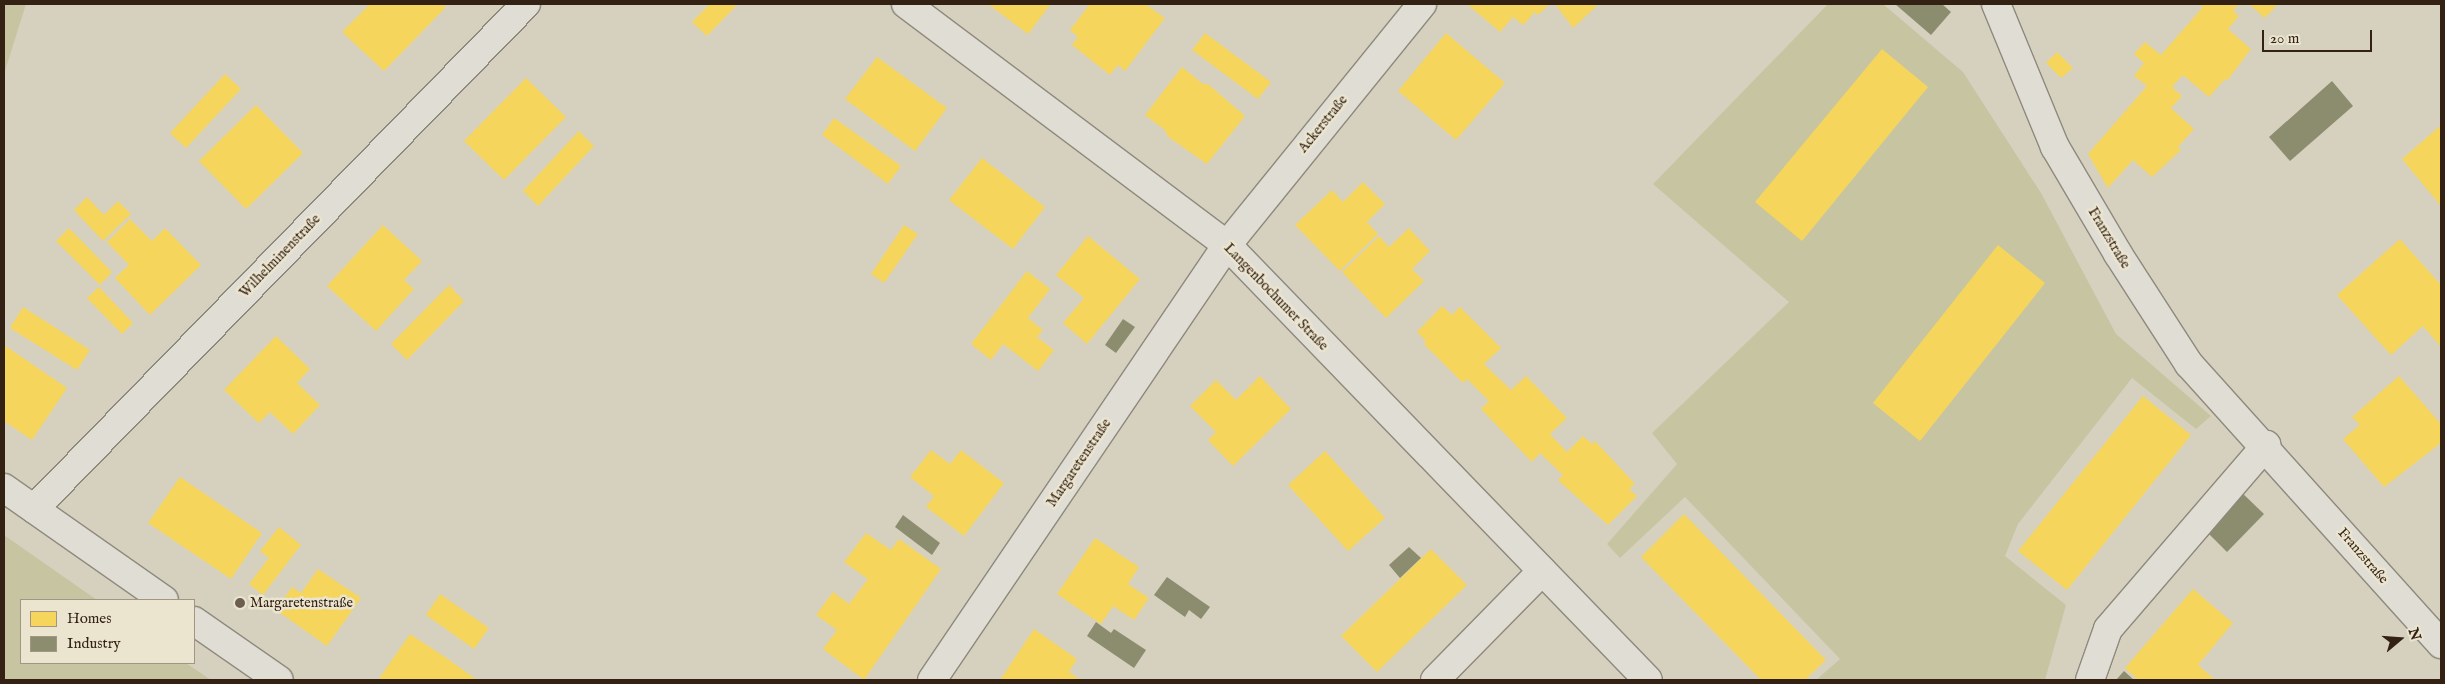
<!DOCTYPE html>
<meta charset="utf-8">
<style>
body{margin:0}
#map{position:relative;width:2445px;height:684px;overflow:hidden;background:#d6d1bf;font-family:"IM FELL English",serif}
div>[style]{position:absolute}
[style*='--x']{left:calc(var(--x)*1px);top:calc(var(--y)*1px);width:calc(var(--w)*1px);rotate:calc(var(--a)*1deg)}
.green>*{inset:0;background:#c7c5a1}
.homes>*{inset:0;background:#f6d55c}
.industry>*{inset:0;background:#8c8c6e}
.roads{filter:drop-shadow(1px 0 #8e897d) drop-shadow(-1px 0 #8e897d) drop-shadow(0 1px #8e897d) drop-shadow(0 -1px #8e897d)}
.minor>*{height:28px;margin:-14px;padding:0 14px;transform-origin:14px;border-radius:14px;background:#e0ddd4}
.dots>*{width:14px;height:14px;translate:-50% -50%;box-sizing:border-box;border:2px solid #ebe4cf;border-radius:50%}
span{translate:-50% -50%;white-space:nowrap;text-align:center;line-height:1.15;-webkit-text-stroke:5px #ebe4cf;paint-order:stroke}
.street-label{font-size:14px;color:#332214}
.poi-label{font-size:14px;color:#332214}
.left{translate:0 -50%;text-align:left}
.frame{position:absolute;inset:0;border:5px solid #332214;pointer-events:none}
.legend{position:absolute;left:20px;top:599px;width:175px;height:65px;box-sizing:border-box;background:#ebe4cf;border:1px solid #a19684;margin:0;padding:6px 9px;list-style:none;font-size:15px;color:#332214}
.legend li{display:flex;align-items:center;gap:10px;height:25px}
.legend b{width:25px;border:1px solid #a19684}
.north{position:absolute;left:2375px;top:614px;width:50px;height:50px;-webkit-text-stroke:4px #ebe4cf;paint-order:stroke;rotate:72deg;font-size:14px;font-weight:700;line-height:20px;text-align:center;color:#332214}
.north::after{content:'';display:block;margin:auto;width:18px;height:22px;background:#332214;clip-path:polygon(50% 0,100% 100%,50% 72%,0 100%)}
.scale{position:absolute;left:2262px;top:30px;width:110px;height:22px;box-sizing:border-box;border:2px solid #332214;border-top:0;padding-left:6px;font-size:15px;line-height:18px;white-space:nowrap;color:#332214;-webkit-text-stroke:4px #ebe4cf;paint-order:stroke}
</style>
<div id="map">
<div class="green">
<div style="clip-path:polygon(4px 4px,26px 4px,4px 74px)"></div>
<div style="clip-path:polygon(1828px 4px,1883px 4px,1963px 72px,2041px 193px,2116px 334px,2211px 416px,2196px 429px,2132px 378px,2018px 524px,2005px 556px,2066px 605px,2045px 680px,1816px 680px,1840px 659px,1685px 497px,1620px 558px,1607px 544px,1677px 464px,1652px 433px,1789px 302px,1653px 184px)"></div>
<div style="clip-path:polygon(4px 535px,97px 600px,21px 600px,21px 663px,186px 663px,211px 680px,4px 680px)"></div>
</div>
<div class="homes">
<div style="clip-path:polygon(370px 4px,442px 4px,446px 7px,384px 71px,342px 32px)"></div>
<div style="clip-path:polygon(710px 4px,738px 4px,707px 36px,692px 22px)"></div>
<div style="clip-path:polygon(988px 4px,1051px 4px,1028px 34px)"></div>
<div style="clip-path:polygon(1090px 4px,1145px 4px,1165px 18px,1125px 71px,1118px 65px,1110px 75px,1072px 45px,1078px 37px,1070px 30px)"></div>
<div style="clip-path:polygon(1467px 4px,1550px 4px,1538px 15px,1535px 12px,1523px 25px,1513px 17px,1500px 32px)"></div>
<div style="clip-path:polygon(1555px 4px,1599px 4px,1573px 28px)"></div>
<div style="clip-path:polygon(2199px 4px,2239px 4px,2233px 11px,2239px 16px,2228px 29px,2251px 49px,2227px 81px,2225px 79px,2209px 97px,2183px 75px,2172px 87px,2182px 96px,2171px 108px,2194px 129px,2178px 147px,2181px 150px,2152px 177px,2133px 160px,2108px 188px,2088px 154px,2147px 86px,2134px 76px,2144px 63px,2134px 54px,2145px 42px,2161px 55px,2203px 7px)"></div>
<div style="clip-path:polygon(2249px 4px,2278px 4px,2265px 18px)"></div>
<div style="clip-path:polygon(1205px 33px,1271px 82px,1258px 99px,1192px 50px)"></div>
<div style="clip-path:polygon(1446px 33px,1505px 83px,1456px 140px,1398px 91px)"></div>
<div style="clip-path:polygon(1882px 49px,1928px 87px,1802px 241px,1755px 202px)"></div>
<div style="clip-path:polygon(2057px 52px,2073px 68px,2061px 78px,2046px 63px)"></div>
<div style="clip-path:polygon(877px 57px,947px 108px,915px 151px,845px 99px)"></div>
<div style="clip-path:polygon(1182px 67px,1203px 84px,1208px 84px,1245px 116px,1207px 164px,1167px 136px,1166px 131px,1145px 115px)"></div>
<div style="clip-path:polygon(225px 74px,241px 89px,186px 148px,170px 133px)"></div>
<div style="clip-path:polygon(526px 78px,566px 117px,504px 180px,464px 141px)"></div>
<div style="clip-path:polygon(256px 105px,303px 153px,246px 209px,199px 161px)"></div>
<div style="clip-path:polygon(834px 118px,901px 166px,888px 184px,822px 135px)"></div>
<div style="clip-path:polygon(2440px 126px,2441px 128px,2441px 206px,2402px 159px)"></div>
<div style="clip-path:polygon(579px 131px,594px 146px,538px 206px,523px 191px)"></div>
<div style="clip-path:polygon(982px 158px,1045px 207px,1013px 249px,949px 200px)"></div>
<div style="clip-path:polygon(1363px 182px,1385px 204px,1367px 222px,1378px 234px,1340px 271px,1295px 225px,1332px 190px,1343px 202px)"></div>
<div style="clip-path:polygon(87px 197px,104px 215px,118px 201px,131px 214px,103px 241px,74px 210px)"></div>
<div style="clip-path:polygon(130px 219px,152px 241px,165px 228px,201px 265px,150px 315px,115px 278px,129px 265px,107px 242px)"></div>
<div style="clip-path:polygon(383px 225px,422px 261px,404px 280px,414px 289px,376px 331px,327px 286px)"></div>
<div style="clip-path:polygon(904px 225px,918px 234px,884px 283px,871px 274px)"></div>
<div style="clip-path:polygon(69px 228px,112px 272px,100px 285px,56px 241px)"></div>
<div style="clip-path:polygon(1409px 228px,1430px 251px,1412px 269px,1424px 281px,1386px 318px,1342px 272px,1379px 236px,1389px 247px)"></div>
<div style="clip-path:polygon(1088px 236px,1140px 279px,1087px 344px,1063px 323px,1084px 298px,1056px 275px)"></div>
<div style="clip-path:polygon(2400px 239px,2441px 285px,2441px 347px,2423px 326px,2391px 355px,2337px 295px)"></div>
<div style="clip-path:polygon(1998px 245px,2045px 283px,1920px 441px,1873px 403px)"></div>
<div style="clip-path:polygon(1027px 271px,1050px 289px,1028px 318px,1043px 330px,1037px 337px,1054px 350px,1038px 371px,1003px 344px,991px 360px,971px 344px)"></div>
<div style="clip-path:polygon(449px 285px,464px 301px,407px 360px,391px 344px)"></div>
<div style="clip-path:polygon(99px 287px,133px 323px,122px 334px,87px 298px)"></div>
<div style="clip-path:polygon(1442px 306px,1452px 315px,1460px 307px,1501px 348px,1484px 364px,1511px 390px,1526px 376px,1567px 418px,1550px 434px,1567px 452px,1583px 436px,1592px 444px,1595px 441px,1635px 484px,1629px 489px,1637px 496px,1608px 525px,1558px 480px,1563px 475px,1540px 453px,1532px 462px,1481px 409px,1489px 401px,1467px 379px,1463px 383px,1424px 344px,1426px 341px,1417px 332px)"></div>
<div style="clip-path:polygon(23px 307px,90px 350px,77px 370px,10px 328px)"></div>
<div style="clip-path:polygon(276px 336px,310px 369px,297px 383px,320px 405px,293px 434px,270px 412px,259px 423px,224px 390px)"></div>
<div style="clip-path:polygon(4px 345px,67px 388px,32px 440px,4px 421px)"></div>
<div style="clip-path:polygon(1260px 376px,1291px 409px,1233px 466px,1208px 440px,1216px 432px,1190px 406px,1216px 380px,1236px 400px)"></div>
<div style="clip-path:polygon(2399px 376px,2441px 424px,2441px 443px,2384px 487px,2343px 439px,2360px 425px,2352px 417px)"></div>
<div style="clip-path:polygon(2143px 396px,2191px 435px,2067px 590px,2018px 551px)"></div>
<div style="clip-path:polygon(931px 450px,950px 464px,961px 450px,1004px 483px,964px 536px,926px 507px,934px 496px,910px 477px)"></div>
<div style="clip-path:polygon(1325px 451px,1385px 518px,1348px 551px,1288px 485px)"></div>
<div style="clip-path:polygon(180px 477px,262px 533px,231px 579px,148px 523px)"></div>
<div style="clip-path:polygon(1684px 514px,1826px 660px,1805px 680px,1761px 680px,1641px 557px)"></div>
<div style="clip-path:polygon(279px 527px,301px 545px,263px 595px,249px 584px,269px 558px,260px 551px)"></div>
<div style="clip-path:polygon(866px 533px,891px 550px,899px 539px,941px 569px,864px 680px,823px 649px,837px 630px,816px 615px,833px 592px,849px 604px,868px 579px,844px 562px)"></div>
<div style="clip-path:polygon(1095px 538px,1139px 567px,1128px 584px,1149px 598px,1134px 620px,1113px 606px,1101px 624px,1057px 594px)"></div>
<div style="clip-path:polygon(1431px 549px,1467px 585px,1377px 672px,1341px 636px)"></div>
<div style="clip-path:polygon(318px 569px,361px 598px,327px 646px,276px 610px,292px 587px,301px 593px)"></div>
<div style="clip-path:polygon(2193px 589px,2233px 623px,2198px 665px,2215px 680px,2138px 680px,2125px 668px)"></div>
<div style="clip-path:polygon(440px 594px,489px 628px,474px 649px,426px 615px)"></div>
<div style="clip-path:polygon(1034px 629px,1077px 659px,1069px 672px,1081px 680px,1000px 680px)"></div>
<div style="clip-path:polygon(410px 634px,445px 657px,477px 680px,378px 680px)"></div>
</div>
<div class="industry">
<div style="clip-path:polygon(1895px 4px,1942px 4px,1951px 12px,1931px 35px)"></div>
<div style="clip-path:polygon(2332px 81px,2353px 106px,2290px 161px,2269px 137px)"></div>
<div style="clip-path:polygon(1123px 319px,1135px 327px,1116px 353px,1105px 345px)"></div>
<div style="clip-path:polygon(2239px 490px,2264px 514px,2227px 552px,2202px 527px)"></div>
<div style="clip-path:polygon(903px 515px,940px 543px,932px 555px,895px 527px)"></div>
<div style="clip-path:polygon(1409px 547px,1421px 558px,1400px 578px,1389px 565px)"></div>
<div style="clip-path:polygon(1167px 577px,1210px 607px,1201px 619px,1189px 610px,1185px 617px,1154px 595px)"></div>
<div style="clip-path:polygon(1096px 622px,1111px 633px,1114px 629px,1146px 650px,1134px 668px,1087px 636px)"></div>
<div style="clip-path:polygon(2124px 671px,2134px 680px,2116px 680px)"></div>
</div>
<div class="roads">
<div class="minor">
<div style="--x:906;--y:4;--w:401;--a:36.9"></div>
<div style="--x:1227;--y:245;--w:605;--a:45.94"></div>
<div style="--x:1996;--y:4;--w:155;--a:67.6"></div>
<div style="--x:2055;--y:147;--w:124;--a:59.5"></div>
<div style="--x:2118;--y:254;--w:131;--a:57.2"></div>
<div style="--x:2189;--y:364;--w:377;--a:48"></div>
<div style="--x:4;--y:488;--w:195;--a:35"></div>
<div style="--x:34;--y:509;--w:705;--a:-45.75"></div>
<div style="--x:194;--y:621;--w:103;--a:34.8"></div>
<div style="--x:932;--y:680;--w:526;--a:-55.86"></div>
<div style="--x:1227;--y:245;--w:310;--a:-51"></div>
<div style="--x:1435;--y:680;--w:153;--a:-45.5"></div>
<div style="--x:2090;--y:680;--w:54;--a:-70.6"></div>
<div style="--x:2108;--y:629;--w:243;--a:-49.3"></div>
</div>
</div>
<div class="dots">
<div style="left:240px;top:603px;background:#6c5f50"></div>
</div>
<div class="street-label">
<span style="left:1323px;top:124px;rotate:-51deg">Ackerstraße</span>
<span style="left:2109px;top:238px;rotate:59deg">Franzstraße</span>
<span style="left:280px;top:256px;rotate:-46deg">Wilhelminenstraße</span>
<span style="left:1276px;top:297px;rotate:46deg">Langenbochumer Straße</span>
<span style="left:1079px;top:463px;rotate:-56deg">Margaretenstraße</span>
<span style="left:2363px;top:556px;rotate:49deg">Franzstraße</span>
</div>
<div class="poi-label">
<span class="left" style="left:250px;top:603px">Margaretenstraße</span>
</div>
<div class="frame"></div>
<ul class="legend">
<li><b style="height:14px;background:#f6d55c"></b>Homes</li>
<li><b style="height:14px;background:#8c8c6e"></b>Industry</li>
</ul>
<div class="north">N</div>
<div class="scale">20 m</div>
</div>
